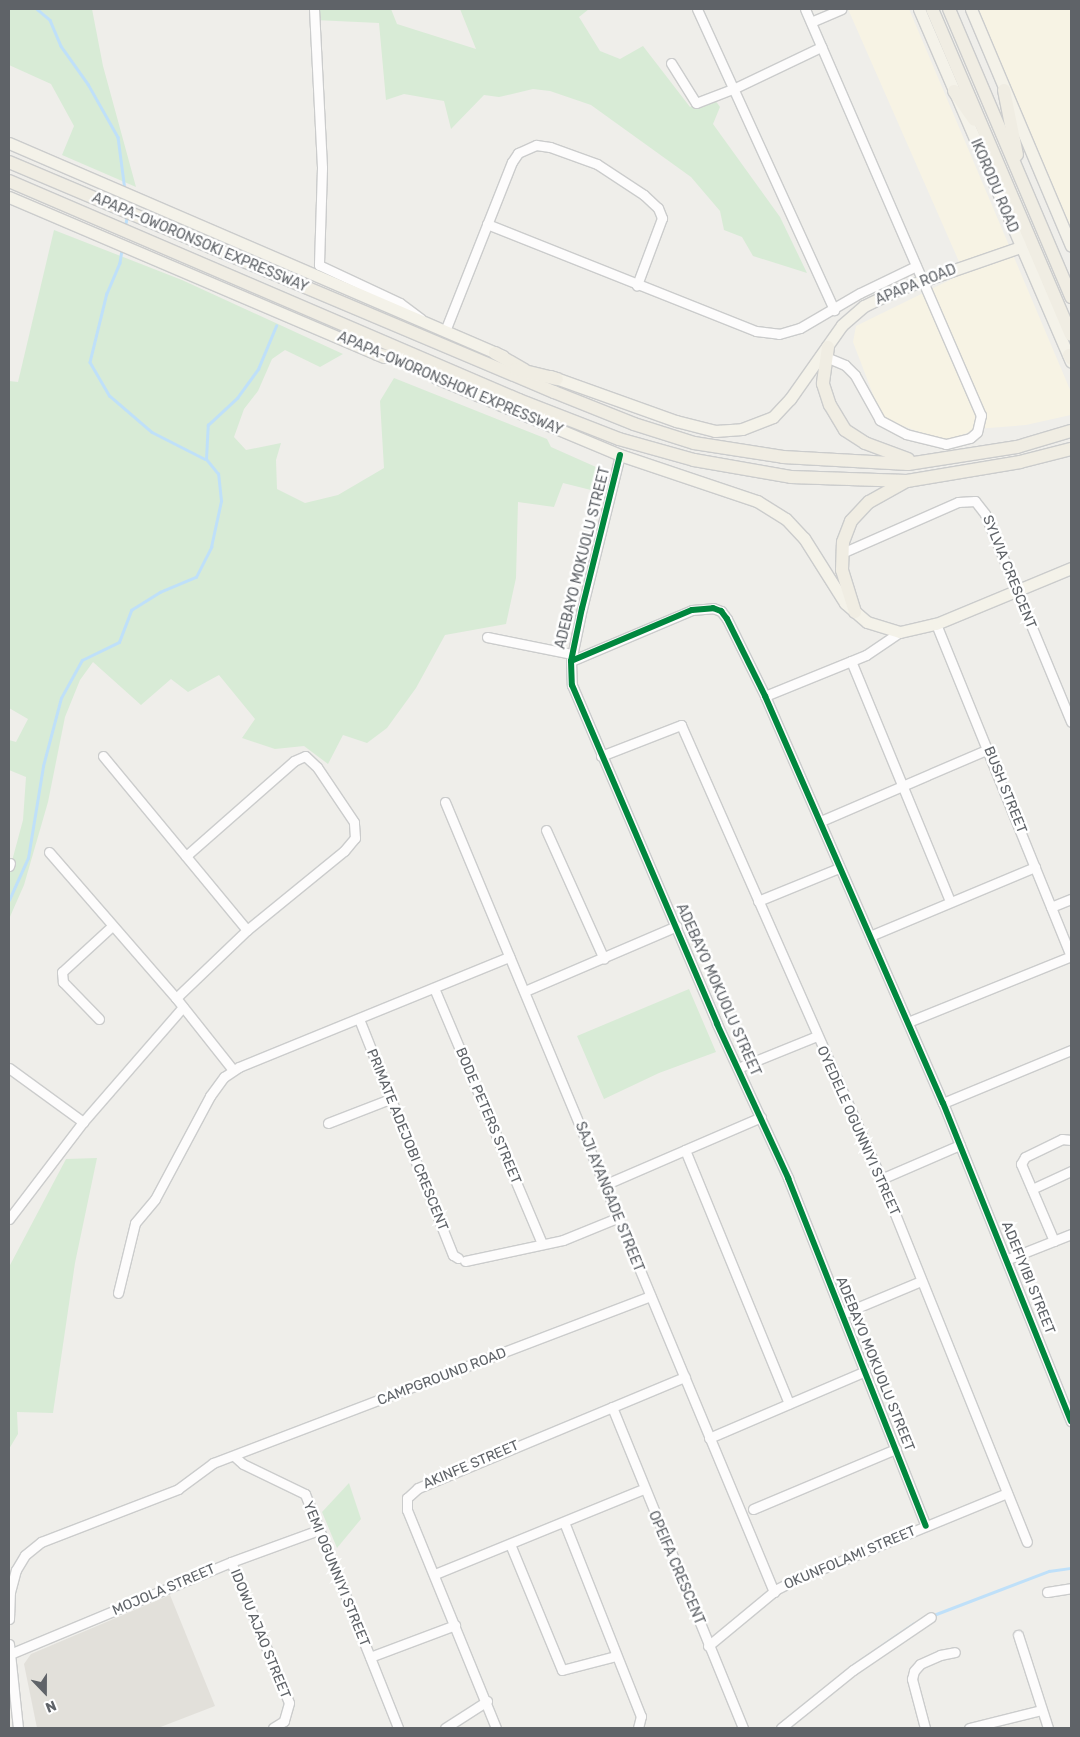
<!DOCTYPE html>
<style>
body{margin:0}
#map{position:relative;width:1080px;height:1737px;overflow:hidden;background:#efeeea;font-family:Rubik,sans-serif}
div>[style]{position:absolute}
[style*='--x']{left:calc(var(--x)*1px);top:calc(var(--y)*1px);width:calc(var(--w)*1px);rotate:calc(var(--a)*1deg)}
.commercial>*{inset:0;background:#f7f3e4}
.education>*{inset:0;background:#e2e0da}
.green>*{inset:0;background:#d8ebd6}
.stream>*{height:2.5px;margin:-1.25px;padding:0 1.25px;transform-origin:1.25px;border-radius:1.25px;background:#bfe0f9}
.roads{filter:drop-shadow(1px 0 #cbcccc) drop-shadow(-1px 0 #cbcccc) drop-shadow(0 1px #cbcccc) drop-shadow(0 -1px #cbcccc)}
.minor>*{height:9px;margin:-4.5px;padding:0 4.5px;transform-origin:4.5px;border-radius:4.5px;background:#fdfcfc}
.major>*{height:11px;margin:-5.5px;padding:0 5.5px;transform-origin:5.5px;border-radius:5.5px;background:#f4f2e9}
.highway>*{height:12px;margin:-6px;padding:0 6px;transform-origin:6px;border-radius:6px;background:#f0ede3}
.cycleway>*{height:6px;margin:-3px;padding:0 3px;transform-origin:3px;border-radius:3px;background:#00873e}
span{translate:-50% -50%;white-space:nowrap;text-align:center;line-height:1.15;-webkit-text-stroke:5px #fff;paint-order:stroke}
.street-label{font-size:14px;color:#5f6368}
.frame{position:absolute;inset:0;border:10px solid #5f6368;pointer-events:none}
.north{position:absolute;left:20px;top:1667px;width:50px;height:50px;-webkit-text-stroke:4px #fff;paint-order:stroke;rotate:158deg;font-size:14px;font-weight:700;line-height:20px;text-align:center;color:#5f6368}
.north::after{content:'';display:block;margin:auto;width:18px;height:22px;background:#5f6368;clip-path:polygon(50% 0,100% 100%,50% 72%,0 100%)}
</style>
<div id="map">
<div class="commercial">
<div style="clip-path:polygon(848px 9px,909px 9px,1071px 392px,1071px 415px,1026px 425px,976px 429px,946px 442px,882px 418px,853px 342px,856px 326px,964px 273px)"></div>
<div style="clip-path:polygon(976px 9px,1071px 9px,1071px 232px)"></div>
</div>
<div class="education">
<div style="clip-path:polygon(170px 1595px,215px 1706px,158px 1728px,37px 1728px,24px 1664px,31px 1654px)"></div>
</div>
<div class="green">
<div style="clip-path:polygon(9px 9px,92px 9px,103px 66px,136px 187px,62px 155px,74px 126px,51px 84px,9px 65px)"></div>
<div style="clip-path:polygon(315px 9px,391px 9px,397px 24px,476px 49px,460px 9px,589px 9px,579px 17px,600px 51px,620px 59px,643px 46px,690px 107px,713px 97px,720px 107px,713px 124px,780px 217px,807px 273px,753px 256px,742px 237px,724px 230px,720px 211px,691px 177px,591px 105px,550px 91px,533px 89px,499px 97px,484px 95px,451px 129px,444px 101px,404px 94px,386px 100px,379px 23px,315px 20px)"></div>
<div style="clip-path:polygon(54px 230px,182px 280px,343px 354px,320px 367px,285px 350px,272px 359px,258px 391px,244px 409px,234px 437px,246px 450px,281px 443px,276px 460px,277px 489px,305px 503px,338px 495px,384px 468px,380px 401px,394px 378px,547px 439px,551px 447px,605px 471px,603px 493px,563px 483px,554px 507px,518px 502px,516px 578px,506px 624px,445px 635px,416px 688px,387px 728px,367px 743px,343px 735px,328px 764px,304px 746px,275px 749px,242px 738px,255px 719px,219px 675px,188px 692px,171px 679px,141px 705px,93px 662px,80px 680px,65px 717px,48px 802px,24px 885px,9px 919px,9px 872px,23px 820px,26px 777px,9px 770px,9px 740px,16px 742px,28px 719px,9px 708px,9px 381px,18px 382px)"></div>
<div style="clip-path:polygon(689px 989px,716px 1052px,659px 1073px,604px 1099px,577px 1036px)"></div>
<div style="clip-path:polygon(97px 1158px,75px 1263px,53px 1413px,17px 1412px,18px 1434px,9px 1449px,9px 1267px,66px 1159px)"></div>
<div style="clip-path:polygon(349px 1483px,361px 1519px,337px 1548px,322px 1512px)"></div>
</div>
<div class="stream">
<div style="--x:37;--y:9;--w:17;--a:40"></div>
<div style="--x:50;--y:20;--w:28;--a:67"></div>
<div style="--x:61;--y:46;--w:47;--a:54.6"></div>
<div style="--x:88;--y:84;--w:61;--a:60.5"></div>
<div style="--x:118;--y:137;--w:53;--a:82.5"></div>
<div style="--x:125;--y:227;--w:12;--a:-81"></div>
<div style="--x:122;--y:250;--w:13;--a:99"></div>
<div style="--x:120;--y:263;--w:33;--a:113"></div>
<div style="--x:107;--y:293;--w:71;--a:103.8"></div>
<div style="--x:90;--y:362;--w:39;--a:60"></div>
<div style="--x:110;--y:396;--w:55;--a:40.6"></div>
<div style="--x:152;--y:432;--w:59;--a:27"></div>
<div style="--x:9;--y:900;--w:46;--a:-65.7"></div>
<div style="--x:28;--y:858;--w:93;--a:-80.7"></div>
<div style="--x:43;--y:766;--w:70;--a:-75.2"></div>
<div style="--x:61;--y:698;--w:43;--a:-61.1"></div>
<div style="--x:82;--y:660;--w:41;--a:-25.9"></div>
<div style="--x:119;--y:642;--w:34;--a:-69"></div>
<div style="--x:131;--y:610;--w:34;--a:-32"></div>
<div style="--x:160;--y:592;--w:39;--a:-23"></div>
<div style="--x:196;--y:577;--w:34;--a:-63"></div>
<div style="--x:211;--y:547;--w:47;--a:-77.7"></div>
<div style="--x:221;--y:501;--w:27;--a:-96"></div>
<div style="--x:218;--y:474;--w:19;--a:-129"></div>
<div style="--x:206;--y:459;--w:34;--a:-87"></div>
<div style="--x:208;--y:425;--w:40;--a:-43"></div>
<div style="--x:237;--y:398;--w:36;--a:-54"></div>
<div style="--x:258;--y:369;--w:47;--a:-67.3"></div>
<div style="--x:931;--y:1616;--w:126;--a:-20.9"></div>
<div style="--x:1049;--y:1571;--w:22;--a:-8"></div>
<div style="--x:849;--y:1668;--w:78;--a:-34.5"></div>
</div>
<div class="roads">
<div class="minor">
<div style="--x:314;--y:9;--w:159;--a:87.1"></div>
<div style="--x:322;--y:168;--w:97;--a:91.8"></div>
<div style="--x:319;--y:265;--w:89;--a:25.1"></div>
<div style="--x:400;--y:303;--w:26;--a:37"></div>
<div style="--x:697;--y:9;--w:331;--a:65.5"></div>
<div style="--x:805;--y:9;--w:443;--a:66.6"></div>
<div style="--x:981;--y:415;--w:17;--a:103"></div>
<div style="--x:977;--y:432;--w:9;--a:139"></div>
<div style="--x:970;--y:438;--w:25;--a:166"></div>
<div style="--x:946;--y:444;--w:41;--a:-166"></div>
<div style="--x:906;--y:434;--w:30;--a:-152"></div>
<div style="--x:880;--y:420;--w:51;--a:-119.1"></div>
<div style="--x:855;--y:375;--w:14;--a:-135"></div>
<div style="--x:845;--y:365;--w:21;--a:-157"></div>
<div style="--x:811;--y:22;--w:33;--a:-23"></div>
<div style="--x:671;--y:63;--w:47;--a:58"></div>
<div style="--x:696;--y:103;--w:40;--a:-21"></div>
<div style="--x:733;--y:89;--w:98;--a:-25.5"></div>
<div style="--x:487;--y:224;--w:289;--a:21.7"></div>
<div style="--x:756;--y:331;--w:23;--a:7"></div>
<div style="--x:779;--y:334;--w:22;--a:-16"></div>
<div style="--x:800;--y:328;--w:69;--a:-30.3"></div>
<div style="--x:860;--y:293;--w:62;--a:-25.7"></div>
<div style="--x:445;--y:331;--w:182;--a:-68.4"></div>
<div style="--x:512;--y:162;--w:11;--a:-56"></div>
<div style="--x:518;--y:153;--w:20;--a:-24"></div>
<div style="--x:536;--y:145;--w:14;--a:8"></div>
<div style="--x:550;--y:147;--w:50;--a:19.9"></div>
<div style="--x:597;--y:164;--w:56;--a:33.4"></div>
<div style="--x:644;--y:195;--w:19;--a:43"></div>
<div style="--x:658;--y:208;--w:11;--a:68"></div>
<div style="--x:662;--y:218;--w:72;--a:110.5"></div>
<div style="--x:620;--y:455;--w:158;--a:103.9"></div>
<div style="--x:582;--y:608;--w:54;--a:101.7"></div>
<div style="--x:571;--y:661;--w:24;--a:88"></div>
<div style="--x:572;--y:685;--w:369;--a:66.8"></div>
<div style="--x:717;--y:1024;--w:170;--a:65.2"></div>
<div style="--x:788;--y:1178;--w:374;--a:68.4"></div>
<div style="--x:842;--y:553;--w:127;--a:-23.7"></div>
<div style="--x:958;--y:502;--w:17;--a:-3"></div>
<div style="--x:975;--y:501;--w:16;--a:52"></div>
<div style="--x:985;--y:514;--w:225;--a:67.5"></div>
<div style="--x:936;--y:624;--w:359;--a:67.9"></div>
<div style="--x:487;--y:637;--w:87;--a:11.3"></div>
<div style="--x:571;--y:661;--w:131;--a:-22.9"></div>
<div style="--x:692;--y:610;--w:21;--a:-5"></div>
<div style="--x:713;--y:608;--w:9;--a:21"></div>
<div style="--x:721;--y:611;--w:10;--a:53"></div>
<div style="--x:727;--y:619;--w:86;--a:63.7"></div>
<div style="--x:765;--y:696;--w:444;--a:66.4"></div>
<div style="--x:943;--y:1103;--w:343;--a:68.1"></div>
<div style="--x:851;--y:661;--w:260;--a:67.6"></div>
<div style="--x:765;--y:696;--w:109;--a:-22.1"></div>
<div style="--x:866;--y:655;--w:41;--a:-34.1"></div>
<div style="--x:103;--y:756;--w:226;--a:50.4"></div>
<div style="--x:601;--y:756;--w:86;--a:-21.2"></div>
<div style="--x:681;--y:725;--w:496;--a:66.2"></div>
<div style="--x:881;--y:1179;--w:391;--a:68.1"></div>
<div style="--x:445;--y:802;--w:856;--a:67.39"></div>
<div style="--x:821;--y:821;--w:182;--a:-23.3"></div>
<div style="--x:546;--y:830;--w:141;--a:65.8"></div>
<div style="--x:49;--y:852;--w:194;--a:49"></div>
<div style="--x:176;--y:998;--w:92;--a:51.6"></div>
<div style="--x:9;--y:866;--w:3;--a:-72"></div>
<div style="--x:758;--y:901;--w:87;--a:-22.2"></div>
<div style="--x:1051;--y:907;--w:22;--a:-22"></div>
<div style="--x:870;--y:936;--w:179;--a:-22.7"></div>
<div style="--x:434;--y:988;--w:278;--a:67.1"></div>
<div style="--x:525;--y:991;--w:165;--a:-23.2"></div>
<div style="--x:176;--y:998;--w:98;--a:-43.8"></div>
<div style="--x:247;--y:930;--w:125;--a:-39.2"></div>
<div style="--x:344;--y:851;--w:17;--a:-50"></div>
<div style="--x:355;--y:838;--w:16;--a:-94"></div>
<div style="--x:354;--y:822;--w:66;--a:-123.9"></div>
<div style="--x:317;--y:767;--w:16;--a:-137"></div>
<div style="--x:305;--y:756;--w:12;--a:156"></div>
<div style="--x:294;--y:761;--w:144;--a:138.7"></div>
<div style="--x:99;--y:1019;--w:52;--a:-134.2"></div>
<div style="--x:63;--y:982;--w:10;--a:-96"></div>
<div style="--x:62;--y:972;--w:68;--a:-42.6"></div>
<div style="--x:359;--y:1019;--w:254;--a:68.3"></div>
<div style="--x:453;--y:1255;--w:6;--a:31"></div>
<div style="--x:908;--y:1022;--w:176;--a:-22"></div>
<div style="--x:9;--y:1068;--w:92;--a:36.1"></div>
<div style="--x:738;--y:1068;--w:85;--a:-22.1"></div>
<div style="--x:943;--y:1103;--w:139;--a:-22.5"></div>
<div style="--x:328;--y:1123;--w:66;--a:-21.2"></div>
<div style="--x:685;--y:1150;--w:274;--a:67.7"></div>
<div style="--x:881;--y:1179;--w:86;--a:-23.3"></div>
<div style="--x:604;--y:1185;--w:171;--a:-23.4"></div>
<div style="--x:1032;--y:1189;--w:43;--a:-24.8"></div>
<div style="--x:9;--y:1219;--w:122;--a:-52.7"></div>
<div style="--x:83;--y:1122;--w:152;--a:-49"></div>
<div style="--x:1054;--y:1241;--w:84;--a:-113.2"></div>
<div style="--x:1021;--y:1164;--w:8;--a:-60"></div>
<div style="--x:1025;--y:1157;--w:41;--a:-25.9"></div>
<div style="--x:1062;--y:1139;--w:9;--a:6"></div>
<div style="--x:1008;--y:1259;--w:68;--a:-21.6"></div>
<div style="--x:465;--y:1261;--w:100;--a:-12.1"></div>
<div style="--x:563;--y:1240;--w:58;--a:-22.2"></div>
<div style="--x:118;--y:1293;--w:72;--a:-76.3"></div>
<div style="--x:135;--y:1223;--w:31;--a:-50"></div>
<div style="--x:155;--y:1199;--w:117;--a:-61.9"></div>
<div style="--x:210;--y:1096;--w:24;--a:-54"></div>
<div style="--x:224;--y:1077;--w:18;--a:-34"></div>
<div style="--x:239;--y:1067;--w:292;--a:-22.2"></div>
<div style="--x:842;--y:1314;--w:86;--a:-22.7"></div>
<div style="--x:612;--y:1407;--w:347;--a:67.8"></div>
<div style="--x:709;--y:1438;--w:170;--a:-23.2"></div>
<div style="--x:234;--y:1456;--w:12;--a:42"></div>
<div style="--x:243;--y:1464;--w:69;--a:25.8"></div>
<div style="--x:305;--y:1494;--w:252;--a:68.3"></div>
<div style="--x:753;--y:1509;--w:155;--a:-22.8"></div>
<div style="--x:564;--y:1522;--w:209;--a:68.4"></div>
<div style="--x:641;--y:1716;--w:12;--a:104"></div>
<div style="--x:510;--y:1544;--w:136;--a:67.6"></div>
<div style="--x:562;--y:1670;--w:56;--a:-14.5"></div>
<div style="--x:231;--y:1562;--w:152;--a:67.6"></div>
<div style="--x:289;--y:1703;--w:19;--a:106"></div>
<div style="--x:284;--y:1721;--w:13;--a:148"></div>
<div style="--x:435;--y:1574;--w:225;--a:-22.2"></div>
<div style="--x:1047;--y:1592;--w:24;--a:-9"></div>
<div style="--x:9;--y:1619;--w:27;--a:-88"></div>
<div style="--x:10;--y:1592;--w:23;--a:-75"></div>
<div style="--x:16;--y:1570;--w:17;--a:-59"></div>
<div style="--x:25;--y:1555;--w:21;--a:-39"></div>
<div style="--x:41;--y:1542;--w:147;--a:-21.1"></div>
<div style="--x:178;--y:1489;--w:44;--a:-36.6"></div>
<div style="--x:213;--y:1463;--w:468;--a:-20.9"></div>
<div style="--x:1018;--y:1635;--w:98;--a:72.1"></div>
<div style="--x:9;--y:1644;--w:84;--a:83.9"></div>
<div style="--x:708;--y:1646;--w:89;--a:-39.6"></div>
<div style="--x:777;--y:1589;--w:20;--a:-27"></div>
<div style="--x:795;--y:1580;--w:229;--a:-22.3"></div>
<div style="--x:10;--y:1654;--w:239;--a:-22.6"></div>
<div style="--x:231;--y:1562;--w:94;--a:-20"></div>
<div style="--x:370;--y:1657;--w:91;--a:-20.6"></div>
<div style="--x:445;--y:1728;--w:50;--a:-32.7"></div>
<div style="--x:496;--y:1728;--w:235;--a:-112.2"></div>
<div style="--x:407;--y:1510;--w:12;--a:-90"></div>
<div style="--x:407;--y:1498;--w:15;--a:-42"></div>
<div style="--x:418;--y:1488;--w:289;--a:-22.6"></div>
<div style="--x:781;--y:1728;--w:92;--a:-38.9"></div>
<div style="--x:853;--y:1670;--w:94;--a:-34.2"></div>
<div style="--x:925;--y:1728;--w:51;--a:-104.9"></div>
<div style="--x:912;--y:1679;--w:8;--a:-76"></div>
<div style="--x:914;--y:1671;--w:9;--a:-49"></div>
<div style="--x:920;--y:1664;--w:22;--a:-24"></div>
<div style="--x:940;--y:1655;--w:15;--a:-11"></div>
<div style="--x:969;--y:1728;--w:75;--a:-13.9"></div>
</div>
<div class="major">
<div style="--x:919;--y:9;--w:384;--a:66.7"></div>
<div style="--x:971;--y:9;--w:257;--a:67.1"></div>
<div style="--x:9;--y:143;--w:538;--a:23.32"></div>
<div style="--x:9;--y:197;--w:408;--a:23.1"></div>
<div style="--x:550;--y:376;--w:134;--a:19.7"></div>
<div style="--x:676;--y:421;--w:40;--a:14.4"></div>
<div style="--x:715;--y:431;--w:27;--a:-4"></div>
<div style="--x:742;--y:429;--w:33;--a:-21"></div>
<div style="--x:773;--y:417;--w:25;--a:-47"></div>
<div style="--x:790;--y:399;--w:90;--a:-54.9"></div>
<div style="--x:842;--y:325;--w:29;--a:-41"></div>
<div style="--x:864;--y:306;--w:39;--a:-26"></div>
<div style="--x:899;--y:289;--w:128;--a:-19.1"></div>
<div style="--x:436;--y:378;--w:199;--a:22.7"></div>
<div style="--x:620;--y:455;--w:145;--a:18.6"></div>
<div style="--x:757;--y:501;--w:34;--a:32"></div>
<div style="--x:786;--y:519;--w:26;--a:47"></div>
<div style="--x:804;--y:538;--w:77;--a:57.8"></div>
<div style="--x:845;--y:603;--w:29;--a:41"></div>
<div style="--x:867;--y:622;--w:34;--a:17"></div>
<div style="--x:900;--y:632;--w:37;--a:-13"></div>
<div style="--x:936;--y:624;--w:146;--a:-22.5"></div>
</div>
<div class="highway">
<div style="--x:932;--y:9;--w:354;--a:66.9"></div>
<div style="--x:949;--y:9;--w:313;--a:67"></div>
<div style="--x:1004;--y:90;--w:66;--a:78.7"></div>
<div style="--x:954;--y:91;--w:35;--a:55"></div>
<div style="--x:9;--y:162;--w:592;--a:22.88"></div>
<div style="--x:554;--y:392;--w:86;--a:21.8"></div>
<div style="--x:634;--y:424;--w:63;--a:17.6"></div>
<div style="--x:694;--y:443;--w:90;--a:8.9"></div>
<div style="--x:783;--y:457;--w:125;--a:3.2"></div>
<div style="--x:908;--y:464;--w:110;--a:-8.9"></div>
<div style="--x:1017;--y:447;--w:56;--a:-16.5"></div>
<div style="--x:9;--y:181;--w:555;--a:23.24"></div>
<div style="--x:519;--y:400;--w:107;--a:21.3"></div>
<div style="--x:619;--y:439;--w:78;--a:15.6"></div>
<div style="--x:694;--y:460;--w:98;--a:9.9"></div>
<div style="--x:791;--y:477;--w:116;--a:2"></div>
<div style="--x:907;--y:481;--w:115;--a:-9.5"></div>
<div style="--x:1020;--y:462;--w:53;--a:-14.3"></div>
<div style="--x:828;--y:347;--w:37;--a:98"></div>
<div style="--x:823;--y:384;--w:22;--a:72"></div>
<div style="--x:830;--y:405;--w:29;--a:59"></div>
<div style="--x:845;--y:430;--w:24;--a:33"></div>
<div style="--x:865;--y:443;--w:46;--a:20.4"></div>
<div style="--x:495;--y:353;--w:34;--a:30"></div>
<div style="--x:377;--y:354;--w:45;--a:12.8"></div>
<div style="--x:1069;--y:355;--w:4;--a:56"></div>
<div style="--x:412;--y:361;--w:39;--a:31"></div>
<div style="--x:516;--y:369;--w:42;--a:13.7"></div>
<div style="--x:855;--y:612;--w:44;--a:-107.2"></div>
<div style="--x:842;--y:570;--w:28;--a:-88"></div>
<div style="--x:843;--y:542;--w:22;--a:-69"></div>
<div style="--x:851;--y:521;--w:26;--a:-47"></div>
<div style="--x:869;--y:502;--w:41;--a:-29.1"></div>
</div>
</div>
<div class="cycleway">
<div style="--x:620;--y:455;--w:158;--a:103.9"></div>
<div style="--x:582;--y:608;--w:54;--a:101.7"></div>
<div style="--x:571;--y:661;--w:24;--a:88"></div>
<div style="--x:572;--y:685;--w:369;--a:66.8"></div>
<div style="--x:717;--y:1024;--w:170;--a:65.2"></div>
<div style="--x:788;--y:1178;--w:374;--a:68.4"></div>
<div style="--x:571;--y:661;--w:131;--a:-22.9"></div>
<div style="--x:692;--y:610;--w:21;--a:-5"></div>
<div style="--x:713;--y:608;--w:9;--a:21"></div>
<div style="--x:721;--y:611;--w:10;--a:53"></div>
<div style="--x:727;--y:619;--w:86;--a:63.7"></div>
<div style="--x:765;--y:696;--w:444;--a:66.4"></div>
<div style="--x:943;--y:1103;--w:343;--a:68.1"></div>
</div>
<div class="street-label">
<span style="left:994px;top:186px;rotate:67deg">IKORODU ROAD</span>
<span style="left:200px;top:243px;rotate:23deg">APAPA-OWORONSOKI EXPRESSWAY</span>
<span style="left:916px;top:285px;rotate:-22deg">APAPA ROAD</span>
<span style="left:450px;top:384px;rotate:23deg">APAPA-OWORONSHOKI EXPRESSWAY</span>
<span style="left:583px;top:558px;rotate:-76deg">ADEBAYO MOKUOLU STREET</span>
<span style="left:1009px;top:572px;rotate:68deg">SYLVIA CRESCENT</span>
<span style="left:1005px;top:790px;rotate:68deg">BUSH STREET</span>
<span style="left:718px;top:990px;rotate:66deg">ADEBAYO MOKUOLU STREET</span>
<span style="left:488px;top:1116px;rotate:67deg">BODE PETERS STREET</span>
<span style="left:858px;top:1131px;rotate:66deg">OYEDELE OGUNNIYI STREET</span>
<span style="left:407px;top:1140px;rotate:68deg">PRIMATE ADEJOBI CRESCENT</span>
<span style="left:609px;top:1197px;rotate:68deg">SAJI AYANGADE STREET</span>
<span style="left:1028px;top:1278px;rotate:68deg">ADEFIYIBI STREET</span>
<span style="left:875px;top:1364px;rotate:68deg">ADEBAYO MOKUOLU STREET</span>
<span style="left:442px;top:1377px;rotate:-21deg">CAMPGROUND ROAD</span>
<span style="left:471px;top:1465px;rotate:-23deg">AKINFE STREET</span>
<span style="left:850px;top:1558px;rotate:-23deg">OKUNFOLAMI STREET</span>
<span style="left:676px;top:1568px;rotate:67deg">OPEIFA CRESCENT</span>
<span style="left:336px;top:1574px;rotate:68deg">YEMI OGUNNIYI STREET</span>
<span style="left:164px;top:1590px;rotate:-23deg">MOJOLA STREET</span>
<span style="left:260px;top:1634px;rotate:68deg">IDOWU AJAO STREET</span>
</div>
<div class="frame"></div>
<div class="north">N</div>
</div>
